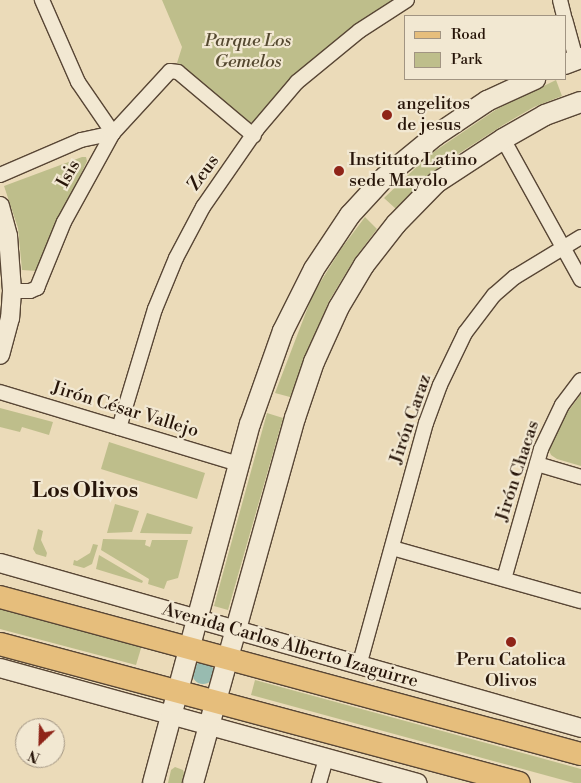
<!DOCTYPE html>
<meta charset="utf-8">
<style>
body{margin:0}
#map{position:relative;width:581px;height:783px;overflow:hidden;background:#ebdbb9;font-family:"Libre Bodoni",serif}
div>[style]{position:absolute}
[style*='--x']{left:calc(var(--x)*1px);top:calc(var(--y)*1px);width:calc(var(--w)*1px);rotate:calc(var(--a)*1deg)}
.green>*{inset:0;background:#bebe8b}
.water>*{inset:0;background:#98bbb0}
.round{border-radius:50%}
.roads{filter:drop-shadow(1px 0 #584635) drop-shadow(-1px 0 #584635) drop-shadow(0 1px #584635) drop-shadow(0 -1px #584635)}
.minor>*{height:14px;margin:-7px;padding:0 7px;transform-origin:7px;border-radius:7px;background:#f2e8d2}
.tertiary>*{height:18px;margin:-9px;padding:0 9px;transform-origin:9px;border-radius:9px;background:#f2e8d2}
.secondary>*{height:20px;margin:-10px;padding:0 10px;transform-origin:10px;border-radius:10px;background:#f2e8d2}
.primary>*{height:22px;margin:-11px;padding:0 11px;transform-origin:11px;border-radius:11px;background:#e6be7c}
.dots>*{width:14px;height:14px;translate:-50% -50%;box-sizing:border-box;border:2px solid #f2e8d2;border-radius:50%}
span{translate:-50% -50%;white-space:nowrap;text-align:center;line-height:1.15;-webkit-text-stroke:4.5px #f2e8d2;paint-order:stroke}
.park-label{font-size:18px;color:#544830;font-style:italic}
.poi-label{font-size:18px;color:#271509}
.left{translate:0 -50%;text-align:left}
.street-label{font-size:18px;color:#271509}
.district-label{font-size:22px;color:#271509;font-weight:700}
.legend{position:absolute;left:404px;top:15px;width:162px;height:65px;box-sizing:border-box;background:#f2e8d2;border:1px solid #a19482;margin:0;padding:6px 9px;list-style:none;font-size:15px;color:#271509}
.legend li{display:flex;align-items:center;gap:10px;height:25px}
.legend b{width:25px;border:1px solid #a19482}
.north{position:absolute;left:15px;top:718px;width:50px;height:50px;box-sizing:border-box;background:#f2e8d2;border:1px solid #a19482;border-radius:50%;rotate:204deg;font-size:14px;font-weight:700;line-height:20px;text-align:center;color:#271509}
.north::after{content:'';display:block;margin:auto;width:18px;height:22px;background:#8f2418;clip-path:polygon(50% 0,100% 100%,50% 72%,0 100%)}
</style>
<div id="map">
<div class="green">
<div style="clip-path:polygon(162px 0,399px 0,257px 122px,250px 122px,177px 63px,182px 47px)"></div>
<div style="clip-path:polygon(556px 80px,562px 96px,534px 107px,503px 125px,441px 165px,396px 209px,384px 198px,429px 155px,497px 109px)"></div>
<div style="clip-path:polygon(82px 157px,86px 157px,87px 161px,37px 271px,22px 270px,18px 228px,4px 186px)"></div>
<div style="clip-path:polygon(365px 217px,377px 229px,355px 258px,329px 301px,290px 397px,275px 393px,313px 294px,341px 249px)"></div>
<div style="clip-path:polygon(581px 394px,581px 466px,557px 459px,551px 455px,548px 448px,561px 421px)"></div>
<div style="clip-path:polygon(0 408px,53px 422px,49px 435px,22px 427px,20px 432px,0 427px)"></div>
<div style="clip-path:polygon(267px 413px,283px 418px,228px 610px,214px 606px)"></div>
<div style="clip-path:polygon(109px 442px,205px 473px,197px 499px,101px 469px)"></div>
<div style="clip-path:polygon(115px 504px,139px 511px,132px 532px,107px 533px)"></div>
<div style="clip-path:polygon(147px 513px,193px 527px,191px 534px,140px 533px)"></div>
<div style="clip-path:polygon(38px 529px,43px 531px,41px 540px,47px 553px,46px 557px,36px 554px,33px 549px)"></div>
<div style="clip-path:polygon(103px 539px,146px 540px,145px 545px,150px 547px,152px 540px,188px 540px,178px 578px,167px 581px,164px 589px,148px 584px,149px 579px,101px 550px)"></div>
<div style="clip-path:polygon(93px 544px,98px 545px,92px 564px,84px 568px,73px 565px,74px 560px,77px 561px,90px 553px)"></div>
<div style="clip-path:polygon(99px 555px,143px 581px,142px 583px,96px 569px)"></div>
<div style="clip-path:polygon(0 607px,142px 645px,136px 665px,0 629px)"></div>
<div style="clip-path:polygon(255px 680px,581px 769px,581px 783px,574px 783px,251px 695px)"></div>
<div style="clip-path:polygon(175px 767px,183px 770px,185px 777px,184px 783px,168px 783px,171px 770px)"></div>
</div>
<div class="water">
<div class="round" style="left:192px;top:662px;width:22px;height:22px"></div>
</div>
<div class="roads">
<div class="minor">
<div style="--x:560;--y:0;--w:16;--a:76"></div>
<div style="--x:565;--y:19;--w:41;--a:74.6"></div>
<div style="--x:503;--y:139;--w:161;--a:61"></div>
<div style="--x:0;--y:175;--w:88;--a:-23.4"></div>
<div style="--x:81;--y:140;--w:33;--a:-12"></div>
<div style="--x:113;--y:133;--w:62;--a:-124.5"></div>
<div style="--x:78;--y:82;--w:90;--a:-113.7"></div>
<div style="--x:12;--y:291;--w:18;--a:0"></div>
<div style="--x:30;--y:291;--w:8;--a:-23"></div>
<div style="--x:37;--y:288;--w:71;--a:-67.8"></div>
<div style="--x:64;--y:222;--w:102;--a:-61.2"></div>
<div style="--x:113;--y:133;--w:84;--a:-47.4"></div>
<div style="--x:170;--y:71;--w:8;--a:7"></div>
<div style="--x:178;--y:72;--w:99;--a:40.1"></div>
<div style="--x:0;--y:392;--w:250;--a:16.8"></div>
<div style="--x:119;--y:428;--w:124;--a:-73.2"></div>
<div style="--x:155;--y:309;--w:55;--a:-67.6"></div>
<div style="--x:176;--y:258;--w:58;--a:-62.1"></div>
<div style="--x:203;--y:207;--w:95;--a:-55.3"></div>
<div style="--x:257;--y:129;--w:62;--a:-49.6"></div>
<div style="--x:297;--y:82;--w:80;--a:-39.4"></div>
<div style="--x:359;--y:31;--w:57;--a:-32.9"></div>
<div style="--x:537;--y:464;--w:46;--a:16.5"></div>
<div style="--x:392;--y:548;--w:196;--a:15.7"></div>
<div style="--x:504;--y:579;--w:135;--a:-74.1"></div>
<div style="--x:541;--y:449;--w:49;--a:-64.5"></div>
<div style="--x:562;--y:405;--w:31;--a:-53"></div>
<div style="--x:359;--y:666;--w:252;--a:-74.6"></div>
<div style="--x:426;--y:423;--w:40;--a:-69.8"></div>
<div style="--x:440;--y:385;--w:58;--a:-64.3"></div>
<div style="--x:465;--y:333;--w:48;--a:-52.7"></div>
<div style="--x:494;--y:295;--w:28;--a:-41"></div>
<div style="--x:515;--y:277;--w:77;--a:-31.2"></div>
<div style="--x:319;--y:783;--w:26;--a:-74"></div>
</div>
<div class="tertiary">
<div style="--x:0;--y:206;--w:31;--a:75"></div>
<div style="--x:8;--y:236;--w:55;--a:85.8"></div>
<div style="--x:12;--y:291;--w:27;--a:94"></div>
<div style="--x:10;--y:318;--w:38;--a:105"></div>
<div style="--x:0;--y:563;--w:604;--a:15.85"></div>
<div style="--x:0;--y:668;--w:433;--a:15.4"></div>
</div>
<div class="secondary">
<div style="--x:565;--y:64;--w:17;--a:-21"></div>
<div style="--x:153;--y:783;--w:372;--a:-74.9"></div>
<div style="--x:250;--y:424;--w:99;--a:-70.5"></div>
<div style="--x:283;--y:331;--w:69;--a:-63.4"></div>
<div style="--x:314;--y:269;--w:65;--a:-56.3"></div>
<div style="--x:350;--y:215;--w:52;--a:-47.4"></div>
<div style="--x:385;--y:177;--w:65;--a:-39.4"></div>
<div style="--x:435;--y:136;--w:63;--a:-33.9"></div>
<div style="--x:487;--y:101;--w:53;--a:-24.6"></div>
<div style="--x:193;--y:783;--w:379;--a:-74.4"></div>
<div style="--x:295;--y:418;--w:59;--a:-71.3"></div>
<div style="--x:314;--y:362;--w:60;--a:-65.6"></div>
<div style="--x:339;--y:307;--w:49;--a:-59.2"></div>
<div style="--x:364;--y:265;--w:52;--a:-52"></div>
<div style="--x:396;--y:224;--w:57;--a:-45.7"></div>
<div style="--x:436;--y:183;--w:80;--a:-33.3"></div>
<div style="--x:503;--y:139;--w:48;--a:-29.7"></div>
<div style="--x:545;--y:115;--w:38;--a:-20"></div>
</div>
<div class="primary">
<div style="--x:0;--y:597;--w:602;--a:15.12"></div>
<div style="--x:0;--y:644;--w:537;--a:14.99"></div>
</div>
</div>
<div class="dots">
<div style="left:387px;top:115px;background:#8f2418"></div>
<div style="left:339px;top:171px;background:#8f2418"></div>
<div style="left:511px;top:642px;background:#8f2418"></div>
</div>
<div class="park-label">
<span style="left:248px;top:52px">Parque Los<br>Gemelos</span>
</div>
<div class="poi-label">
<span class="left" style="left:397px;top:115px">angelitos<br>de jesus</span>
<span class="left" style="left:349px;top:171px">Instituto Latino<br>sede Mayolo</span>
<span style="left:511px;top:671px">Peru Catolica<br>Olivos</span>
</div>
<div class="street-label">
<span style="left:204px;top:173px;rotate:-54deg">Zeus</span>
<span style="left:69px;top:174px;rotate:-61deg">Isis</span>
<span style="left:125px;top:410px;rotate:17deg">Jirón César Vallejo</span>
<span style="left:411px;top:419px;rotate:-71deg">Jirón Caraz</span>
<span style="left:518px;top:471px;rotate:-72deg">Jirón Chacas</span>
<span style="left:290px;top:646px;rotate:16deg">Avenida Carlos Alberto Izaguirre</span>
</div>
<div class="district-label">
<span style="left:85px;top:491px">Los Olivos</span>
</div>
<ul class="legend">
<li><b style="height:6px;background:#e6be7c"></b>Road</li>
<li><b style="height:14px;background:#bebe8b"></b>Park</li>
</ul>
<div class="north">N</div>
</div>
